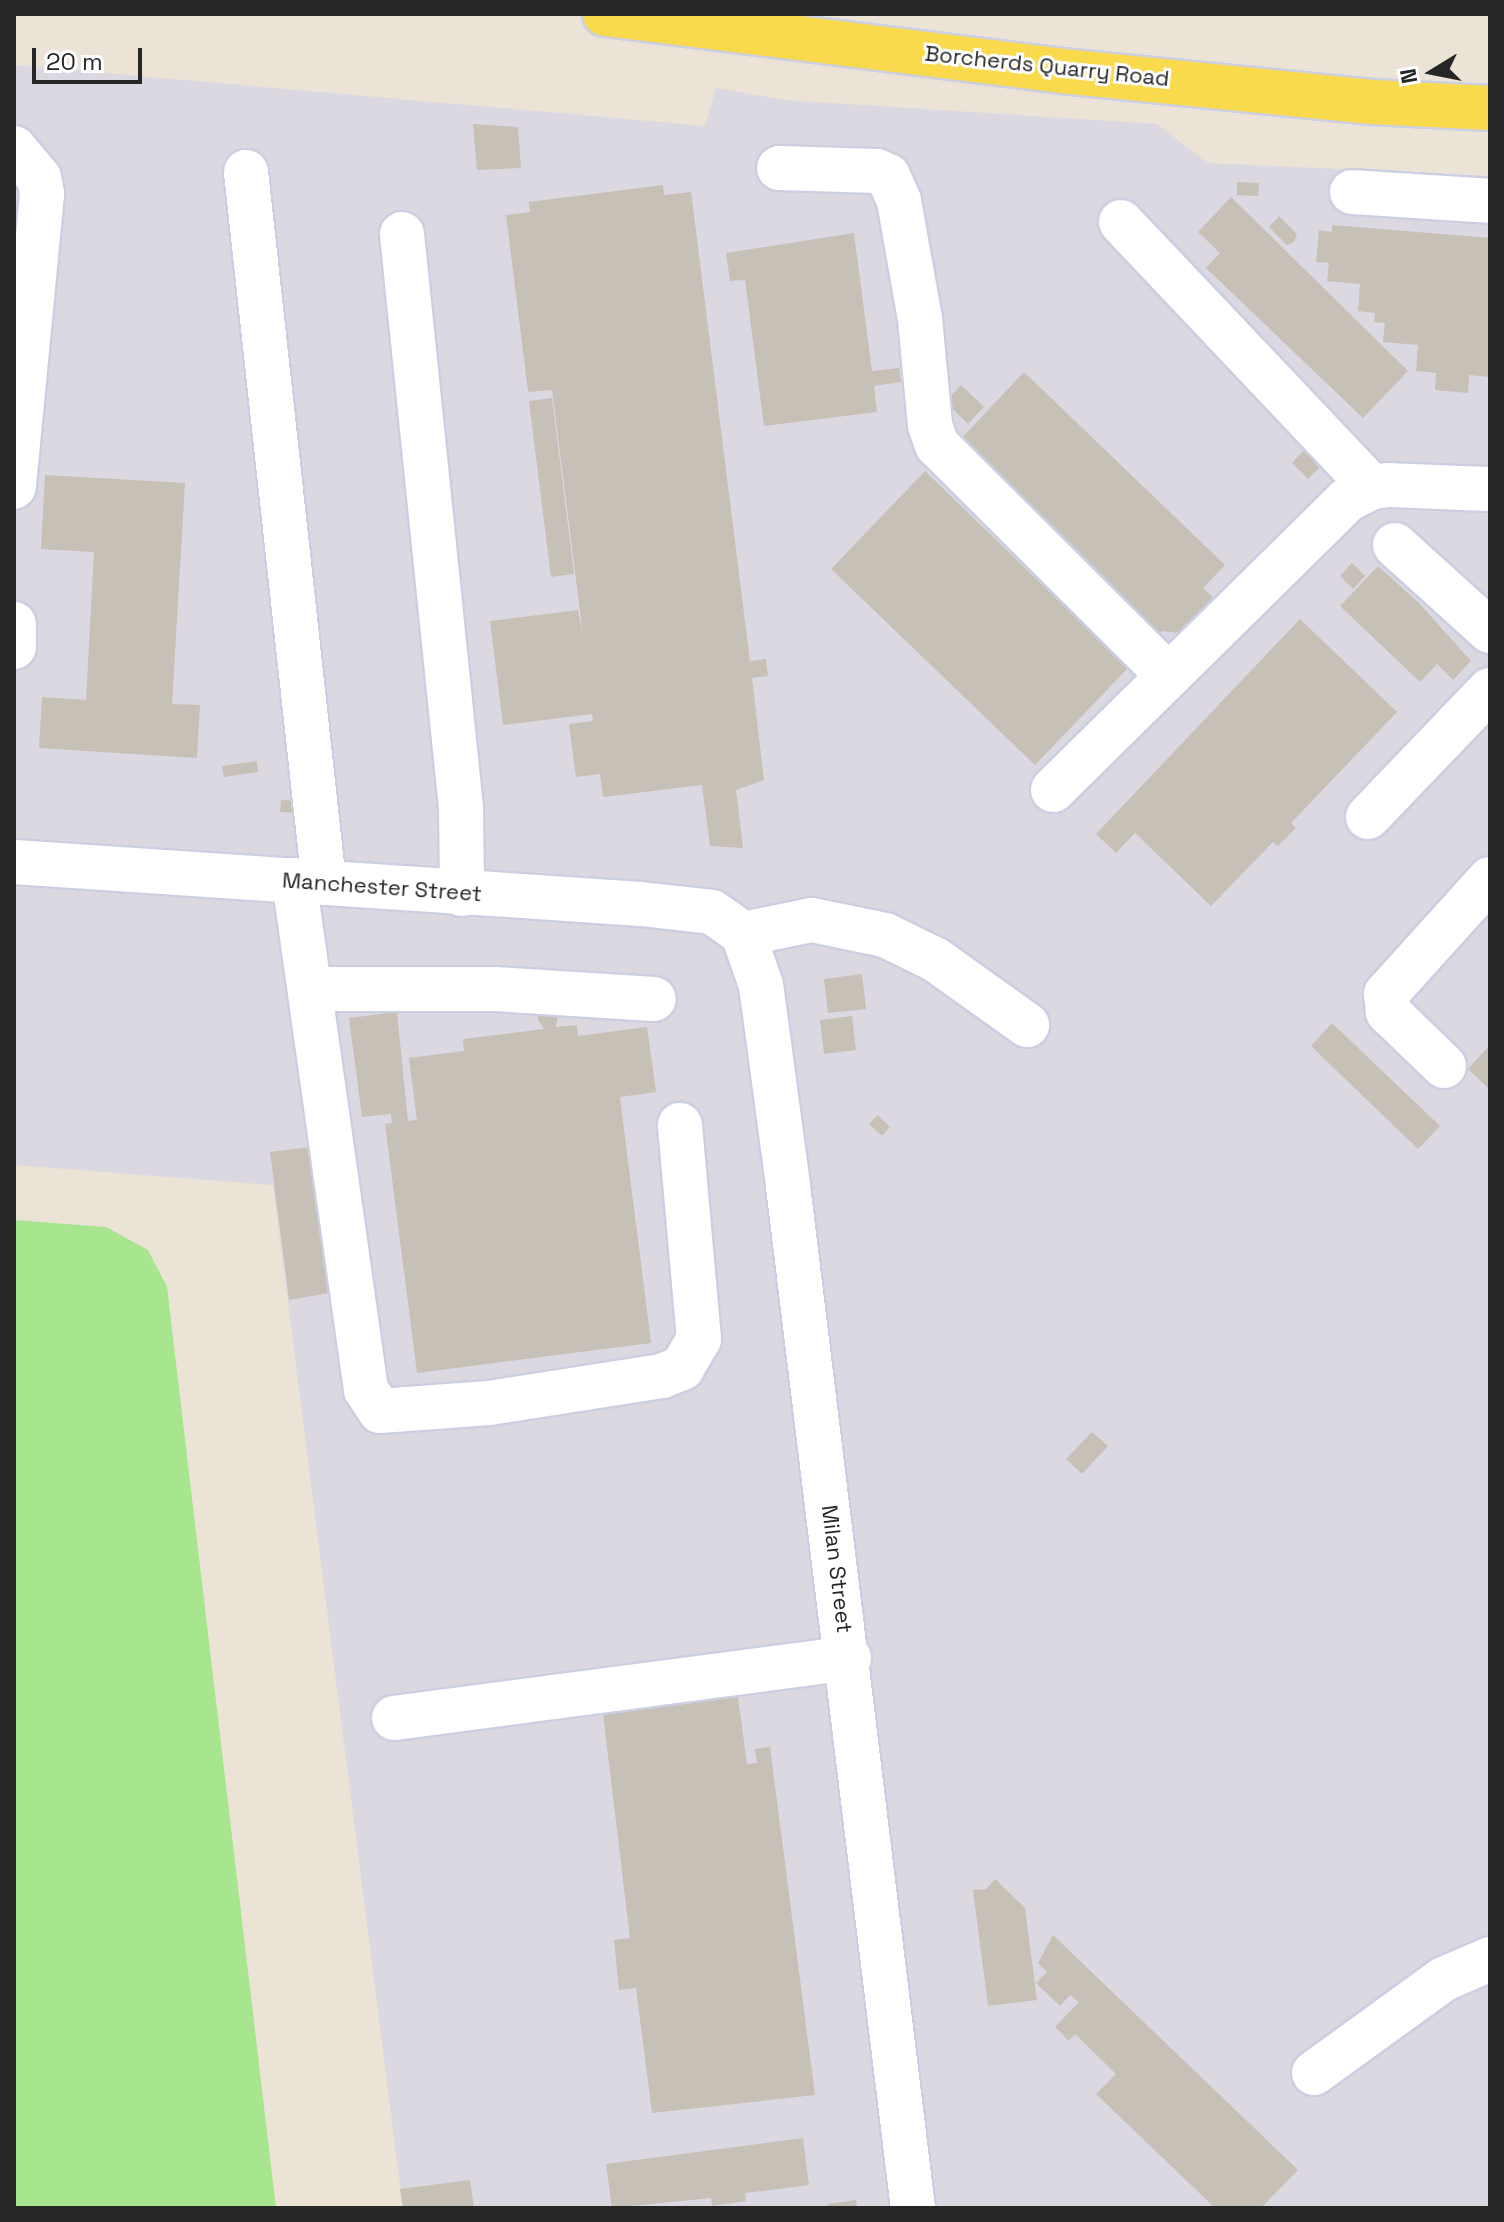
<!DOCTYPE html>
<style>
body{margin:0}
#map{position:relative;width:1504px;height:2222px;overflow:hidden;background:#ebe3d6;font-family:"Space Grotesk",sans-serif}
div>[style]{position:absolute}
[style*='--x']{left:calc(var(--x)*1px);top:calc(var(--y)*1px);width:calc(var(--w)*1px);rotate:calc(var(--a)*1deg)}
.industrial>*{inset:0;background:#dbd8e2}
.green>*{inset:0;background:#a7e68e}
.building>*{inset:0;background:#c6c0b6}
.roads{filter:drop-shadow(2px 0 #cccfe1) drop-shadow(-2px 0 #cccfe1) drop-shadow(0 2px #cccfe1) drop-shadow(0 -2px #cccfe1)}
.minor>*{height:44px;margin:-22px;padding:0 22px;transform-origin:22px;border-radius:22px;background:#fff}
.major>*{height:44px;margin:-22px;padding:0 22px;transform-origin:22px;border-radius:22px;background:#f9da4c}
span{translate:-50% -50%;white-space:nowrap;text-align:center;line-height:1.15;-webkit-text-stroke:6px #fff;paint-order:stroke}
.street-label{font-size:22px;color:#262626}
.frame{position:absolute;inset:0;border:16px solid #262626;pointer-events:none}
.north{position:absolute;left:1392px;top:32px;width:80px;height:80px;-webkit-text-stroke:6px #fff;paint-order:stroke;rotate:260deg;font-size:22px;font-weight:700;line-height:32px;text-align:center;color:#262626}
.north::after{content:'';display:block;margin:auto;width:28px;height:36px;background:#262626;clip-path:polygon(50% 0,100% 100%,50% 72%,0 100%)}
.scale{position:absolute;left:32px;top:48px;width:110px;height:36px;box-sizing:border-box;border:4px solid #262626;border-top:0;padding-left:10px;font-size:24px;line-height:28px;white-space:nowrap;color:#262626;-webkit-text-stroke:6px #fff;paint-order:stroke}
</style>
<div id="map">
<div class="industrial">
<div style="clip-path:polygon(14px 65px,705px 126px,716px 88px,784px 100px,1157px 124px,1208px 163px,1490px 176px,1490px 2208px,403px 2208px,273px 1185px,14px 1165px)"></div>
</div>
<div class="green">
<div style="clip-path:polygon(14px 1220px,106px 1227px,148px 1250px,167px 1287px,276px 2208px,14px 2208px)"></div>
</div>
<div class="building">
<div style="clip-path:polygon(473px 124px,518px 127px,521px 168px,477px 170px)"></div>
<div style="clip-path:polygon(1237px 182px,1259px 183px,1258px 196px,1237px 195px)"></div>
<div style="clip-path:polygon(663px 185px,664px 195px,691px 192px,750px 661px,766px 659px,768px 676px,752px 678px,764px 780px,736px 790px,743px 848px,710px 846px,702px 785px,603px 797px,600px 774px,576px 777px,569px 724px,593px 721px,592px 714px,503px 725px,490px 621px,578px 610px,583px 635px,552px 390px,528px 392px,506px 215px,530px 212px,529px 202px)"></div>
<div style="clip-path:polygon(1231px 197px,1408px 371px,1363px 418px,1206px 268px,1220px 253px,1198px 232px)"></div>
<div style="clip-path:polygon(1279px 216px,1297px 234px,1294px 242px,1287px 245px,1269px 227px)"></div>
<div style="clip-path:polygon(1332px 225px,1490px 238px,1490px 377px,1469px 375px,1468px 393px,1435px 390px,1436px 373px,1416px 371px,1418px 345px,1383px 342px,1385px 323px,1374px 322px,1375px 313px,1358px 311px,1360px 284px,1327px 281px,1329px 263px,1316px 262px,1319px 230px,1332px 232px)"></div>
<div style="clip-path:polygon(854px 233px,872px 371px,899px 368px,901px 382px,874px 386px,877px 412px,764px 426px,745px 280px,730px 281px,726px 253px)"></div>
<div style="clip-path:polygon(1024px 372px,1225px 565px,1203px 588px,1218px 602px,1188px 634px,1162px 631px,1157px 636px,957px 443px)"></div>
<div style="clip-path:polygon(961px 385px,984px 407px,968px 424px,945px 402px)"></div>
<div style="clip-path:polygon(552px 398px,574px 574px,551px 577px,529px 401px)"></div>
<div style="clip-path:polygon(1316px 438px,1332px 455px,1308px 479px,1292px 463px)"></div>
<div style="clip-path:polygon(925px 471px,1128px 668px,1035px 765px,831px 569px)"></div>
<div style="clip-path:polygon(45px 475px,185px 483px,172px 704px,200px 705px,197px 758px,39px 748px,42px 697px,86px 700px,94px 552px,41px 549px)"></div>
<div style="clip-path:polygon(1352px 563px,1365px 576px,1353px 589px,1340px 576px)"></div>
<div style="clip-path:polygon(1378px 566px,1419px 603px,1471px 661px,1453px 680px,1437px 664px,1420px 682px,1340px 606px)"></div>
<div style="clip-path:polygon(1300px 619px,1397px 712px,1291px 823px,1296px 828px,1278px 846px,1273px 842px,1211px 906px,1135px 833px,1116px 853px,1096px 834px)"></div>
<div style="clip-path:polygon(257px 761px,258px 772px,224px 777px,222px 766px)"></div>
<div style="clip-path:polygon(281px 800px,295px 801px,294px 813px,280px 812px)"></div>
<div style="clip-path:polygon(862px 974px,866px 1009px,828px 1013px,824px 979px)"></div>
<div style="clip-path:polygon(542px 1011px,558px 1015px,556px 1027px,577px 1025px,578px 1036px,647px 1027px,656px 1092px,620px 1097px,651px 1343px,417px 1373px,385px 1124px,392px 1123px,391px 1114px,362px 1117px,349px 1018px,397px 1012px,408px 1121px,417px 1120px,409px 1058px,464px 1051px,463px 1039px,544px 1029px,537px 1018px)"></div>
<div style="clip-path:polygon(852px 1016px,856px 1050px,824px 1054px,820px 1020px)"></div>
<div style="clip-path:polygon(1332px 1023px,1440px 1126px,1418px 1149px,1311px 1046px)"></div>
<div style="clip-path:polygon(1490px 1045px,1490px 1090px,1468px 1069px)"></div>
<div style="clip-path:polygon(878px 1115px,890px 1127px,882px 1136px,869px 1124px)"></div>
<div style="clip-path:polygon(310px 1147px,329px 1293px,289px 1300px,270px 1152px)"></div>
<div style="clip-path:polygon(1092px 1432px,1108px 1446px,1082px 1474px,1066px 1459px)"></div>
<div style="clip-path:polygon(738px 1697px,747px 1764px,757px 1763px,755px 1749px,770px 1747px,815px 2095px,652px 2113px,636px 1988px,619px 1990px,614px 1940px,630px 1938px,603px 1714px)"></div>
<div style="clip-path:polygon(995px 1879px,1025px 1908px,1037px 2000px,988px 2006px,973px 1890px,986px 1889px)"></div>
<div style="clip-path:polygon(1053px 1935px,1298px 2170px,1261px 2208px,1215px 2208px,1096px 2094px,1116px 2074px,1075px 2034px,1069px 2041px,1055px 2027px,1079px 2002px,1070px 1995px,1060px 2006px,1036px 1983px,1047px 1972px,1038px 1963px)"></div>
<div style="clip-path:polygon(803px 2138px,809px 2185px,745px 2193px,746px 2201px,712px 2206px,711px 2198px,612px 2208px,606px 2164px)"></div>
<div style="clip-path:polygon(470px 2180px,474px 2208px,403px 2208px,400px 2189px)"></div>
<div style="clip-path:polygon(856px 2200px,857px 2208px,828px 2208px,828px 2204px)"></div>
</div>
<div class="roads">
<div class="minor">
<div style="--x:14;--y:148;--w:39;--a:50"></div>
<div style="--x:39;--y:178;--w:16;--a:79"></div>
<div style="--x:42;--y:194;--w:294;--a:95.5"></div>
<div style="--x:779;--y:168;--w:98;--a:1.8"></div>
<div style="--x:877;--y:171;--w:12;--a:24"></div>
<div style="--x:888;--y:176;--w:27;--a:66"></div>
<div style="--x:899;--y:201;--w:120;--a:79.9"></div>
<div style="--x:920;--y:319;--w:106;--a:84.6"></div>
<div style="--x:930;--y:425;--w:21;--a:71"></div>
<div style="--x:937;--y:445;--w:323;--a:44.9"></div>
<div style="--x:246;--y:172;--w:715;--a:83.74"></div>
<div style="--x:1352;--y:192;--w:138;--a:3.7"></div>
<div style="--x:1121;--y:222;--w:365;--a:46.6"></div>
<div style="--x:402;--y:234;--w:577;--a:84.13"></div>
<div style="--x:461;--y:808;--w:86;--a:89.3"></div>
<div style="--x:1395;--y:545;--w:128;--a:42.2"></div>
<div style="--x:14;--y:624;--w:23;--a:90"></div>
<div style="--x:1053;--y:790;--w:413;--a:-44.6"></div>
<div style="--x:1347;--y:500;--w:28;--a:-27"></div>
<div style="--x:1372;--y:487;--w:17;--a:-7"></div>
<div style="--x:1389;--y:485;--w:101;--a:2.3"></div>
<div style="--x:1368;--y:817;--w:176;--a:-46.2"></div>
<div style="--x:14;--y:862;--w:628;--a:3.83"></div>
<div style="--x:641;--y:904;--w:71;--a:6.4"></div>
<div style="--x:712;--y:912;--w:38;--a:35"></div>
<div style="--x:743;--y:934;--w:54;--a:70.6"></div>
<div style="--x:761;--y:985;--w:203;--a:82.3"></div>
<div style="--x:788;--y:1186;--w:1030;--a:83.03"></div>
<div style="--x:294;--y:880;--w:515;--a:81.96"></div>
<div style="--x:366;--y:1390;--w:25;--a:56"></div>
<div style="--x:380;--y:1411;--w:109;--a:-4.2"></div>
<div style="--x:489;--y:1403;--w:175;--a:-8.9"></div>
<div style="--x:662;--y:1376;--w:22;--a:-22"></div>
<div style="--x:682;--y:1368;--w:34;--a:-60"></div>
<div style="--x:699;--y:1339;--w:215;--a:-95.1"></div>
<div style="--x:743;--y:934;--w:70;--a:-11.5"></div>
<div style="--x:812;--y:920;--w:75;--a:11.6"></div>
<div style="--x:885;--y:935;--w:57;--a:26.1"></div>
<div style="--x:936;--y:960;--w:112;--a:35.5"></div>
<div style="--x:310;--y:989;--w:185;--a:0"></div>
<div style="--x:495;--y:989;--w:159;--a:3.6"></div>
<div style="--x:1444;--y:1066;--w:78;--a:-136"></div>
<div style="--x:1388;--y:1012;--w:18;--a:-96"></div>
<div style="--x:1386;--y:994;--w:155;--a:-47.9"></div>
<div style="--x:394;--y:1718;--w:459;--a:-7.5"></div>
<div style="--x:1314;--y:2073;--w:160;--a:-35.9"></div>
<div style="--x:1444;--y:1979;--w:50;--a:-23.5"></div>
</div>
<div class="major">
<div style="--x:605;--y:14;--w:461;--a:7.1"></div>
<div style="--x:1062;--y:71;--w:312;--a:5.7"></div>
<div style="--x:1372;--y:102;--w:118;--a:2.9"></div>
</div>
</div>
<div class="street-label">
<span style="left:1047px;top:66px;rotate:6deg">Borcherds Quarry Road</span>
<span style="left:382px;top:887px;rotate:4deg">Manchester Street</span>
<span style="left:837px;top:1569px;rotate:83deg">Milan Street</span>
</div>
<div class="frame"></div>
<div class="north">N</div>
<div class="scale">20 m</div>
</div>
